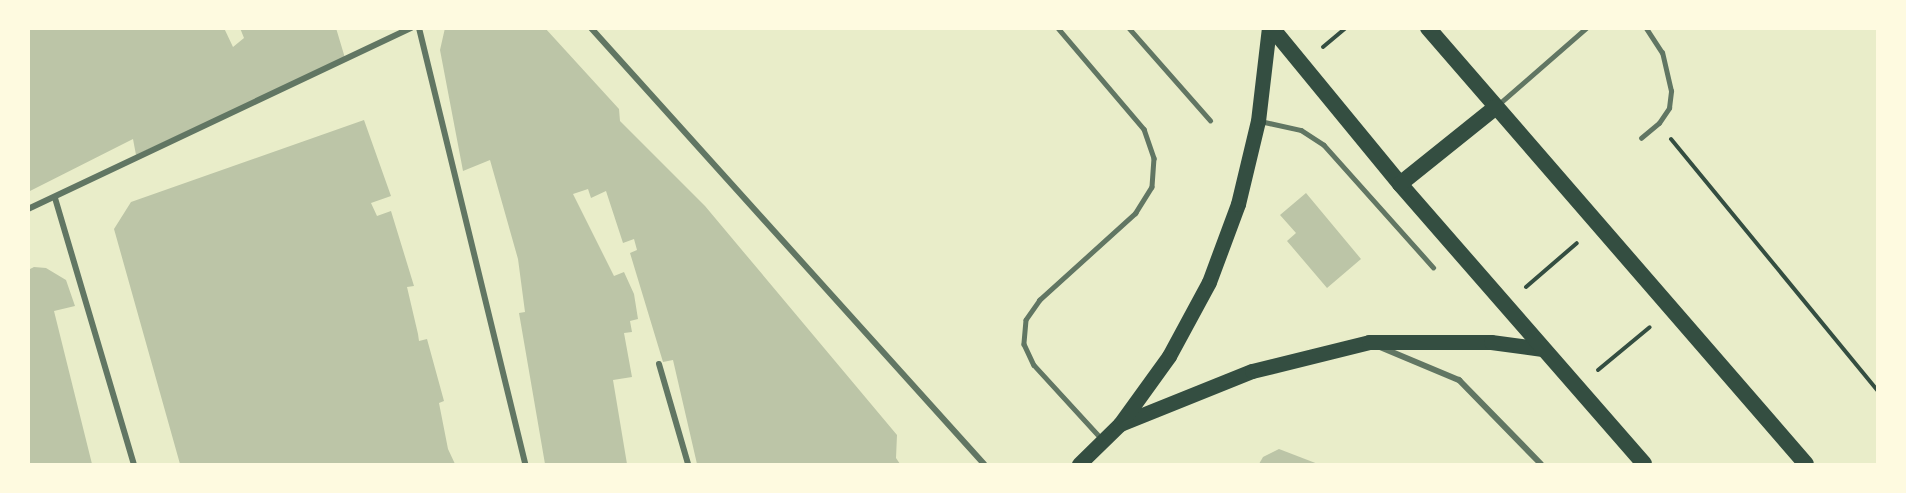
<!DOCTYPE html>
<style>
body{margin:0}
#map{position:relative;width:1906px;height:493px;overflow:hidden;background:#e9edc9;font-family:Roboto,sans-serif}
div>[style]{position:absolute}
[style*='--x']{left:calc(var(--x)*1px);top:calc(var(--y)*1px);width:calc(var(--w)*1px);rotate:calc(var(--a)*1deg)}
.building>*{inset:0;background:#bcc5a7}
.path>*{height:4px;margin:-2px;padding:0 2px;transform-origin:2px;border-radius:2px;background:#344e41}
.service>*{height:4.5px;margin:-2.25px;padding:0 2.25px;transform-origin:2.25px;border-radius:2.25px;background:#617663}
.minor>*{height:6px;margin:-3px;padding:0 3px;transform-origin:3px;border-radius:3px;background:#617663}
.primary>*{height:15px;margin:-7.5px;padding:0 7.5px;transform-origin:7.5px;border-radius:7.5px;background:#344e41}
.trunk>*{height:16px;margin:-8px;padding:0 8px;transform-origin:8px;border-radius:8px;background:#344e41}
span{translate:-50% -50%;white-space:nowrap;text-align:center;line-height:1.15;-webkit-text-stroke:6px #fefae0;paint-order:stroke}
.frame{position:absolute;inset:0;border:30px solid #fefae0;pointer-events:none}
</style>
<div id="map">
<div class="building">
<div style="clip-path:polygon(28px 28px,224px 28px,233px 47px,244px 38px,240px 28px,336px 28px,345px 58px,136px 155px,133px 139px,28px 192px)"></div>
<div style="clip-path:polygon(445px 28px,545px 28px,619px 109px,620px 121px,705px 206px,897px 435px,896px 458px,900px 464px,697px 464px,673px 360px,663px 362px,630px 253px,637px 250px,634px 239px,623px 243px,606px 191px,591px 198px,588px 189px,573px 194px,614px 276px,624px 272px,634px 294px,638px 319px,630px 321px,632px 332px,624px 333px,632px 377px,613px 380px,627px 464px,545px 464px,519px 313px,525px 312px,518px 259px,490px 160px,463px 171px,440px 50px)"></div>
<div style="clip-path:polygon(364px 120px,391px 196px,371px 203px,377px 216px,391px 211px,414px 286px,407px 287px,418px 334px,419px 341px,427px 339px,444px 401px,439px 403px,448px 449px,455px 464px,180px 464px,114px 229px,131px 202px)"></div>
<div style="clip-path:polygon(1306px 193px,1361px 259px,1327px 288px,1287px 241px,1296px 233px,1280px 215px)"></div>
<div style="clip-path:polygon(34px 267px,46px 268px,66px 280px,75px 306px,54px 311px,92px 464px,28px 464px,28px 270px)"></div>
<div style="clip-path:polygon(1279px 449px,1318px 464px,1259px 464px,1263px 457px)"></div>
</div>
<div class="path">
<div style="--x:1323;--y:47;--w:30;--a:-40"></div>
<div style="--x:1671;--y:139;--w:326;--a:50.6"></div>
<div style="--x:1526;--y:287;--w:67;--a:-40.8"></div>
<div style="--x:1598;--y:370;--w:67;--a:-39.6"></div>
</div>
<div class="service">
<div style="--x:1058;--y:28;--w:133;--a:49.6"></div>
<div style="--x:1144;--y:129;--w:31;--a:71"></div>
<div style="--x:1154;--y:158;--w:29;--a:94"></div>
<div style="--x:1152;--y:187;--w:31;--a:122"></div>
<div style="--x:1136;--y:213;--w:130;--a:137.8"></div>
<div style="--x:1040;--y:300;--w:24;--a:125"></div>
<div style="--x:1026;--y:320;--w:24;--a:95"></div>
<div style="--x:1024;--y:344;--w:23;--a:65"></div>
<div style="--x:1034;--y:365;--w:99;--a:47.5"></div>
<div style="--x:1129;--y:28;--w:123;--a:48.6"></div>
<div style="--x:1499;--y:104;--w:116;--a:-41.1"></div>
<div style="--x:1260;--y:121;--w:42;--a:12.4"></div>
<div style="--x:1301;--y:130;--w:27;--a:33"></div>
<div style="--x:1324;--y:145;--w:164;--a:48.2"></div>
<div style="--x:1641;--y:138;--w:23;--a:-40"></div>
<div style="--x:1659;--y:123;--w:18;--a:-56"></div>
<div style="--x:1669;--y:108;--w:17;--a:-83"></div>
<div style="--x:1671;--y:91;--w:39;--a:-103"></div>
<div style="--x:1662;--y:53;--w:30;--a:-123"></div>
</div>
<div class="minor">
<div style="--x:419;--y:28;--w:449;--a:76.3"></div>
<div style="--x:591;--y:28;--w:587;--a:47.97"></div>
<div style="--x:55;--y:198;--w:277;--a:73.5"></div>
<div style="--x:28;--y:209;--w:424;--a:-25.3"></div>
<div style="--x:1380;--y:347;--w:86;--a:22.7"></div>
<div style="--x:1459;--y:380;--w:117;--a:45.7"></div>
<div style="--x:659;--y:364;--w:104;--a:73.8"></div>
</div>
<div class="primary">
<div style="--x:1120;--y:424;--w:142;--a:-21.9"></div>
<div style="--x:1252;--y:371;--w:121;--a:-13.9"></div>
<div style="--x:1369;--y:342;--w:122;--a:0"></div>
<div style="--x:1491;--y:342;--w:52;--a:7.7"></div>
<div style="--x:1079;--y:464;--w:57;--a:-44.3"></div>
<div style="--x:1120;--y:424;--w:84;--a:-54.2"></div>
<div style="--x:1169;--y:356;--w:84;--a:-61.6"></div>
<div style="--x:1209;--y:282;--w:83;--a:-69.6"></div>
<div style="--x:1238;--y:204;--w:85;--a:-76.5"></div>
<div style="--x:1258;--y:121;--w:94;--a:-83.3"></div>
</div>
<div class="trunk">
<div style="--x:1272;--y:28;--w:202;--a:50.6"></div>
<div style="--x:1400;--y:184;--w:371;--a:48.9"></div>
<div style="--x:1428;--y:28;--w:577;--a:49.08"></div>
<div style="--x:1400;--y:184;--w:123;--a:-38.7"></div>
</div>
<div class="frame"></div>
</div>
